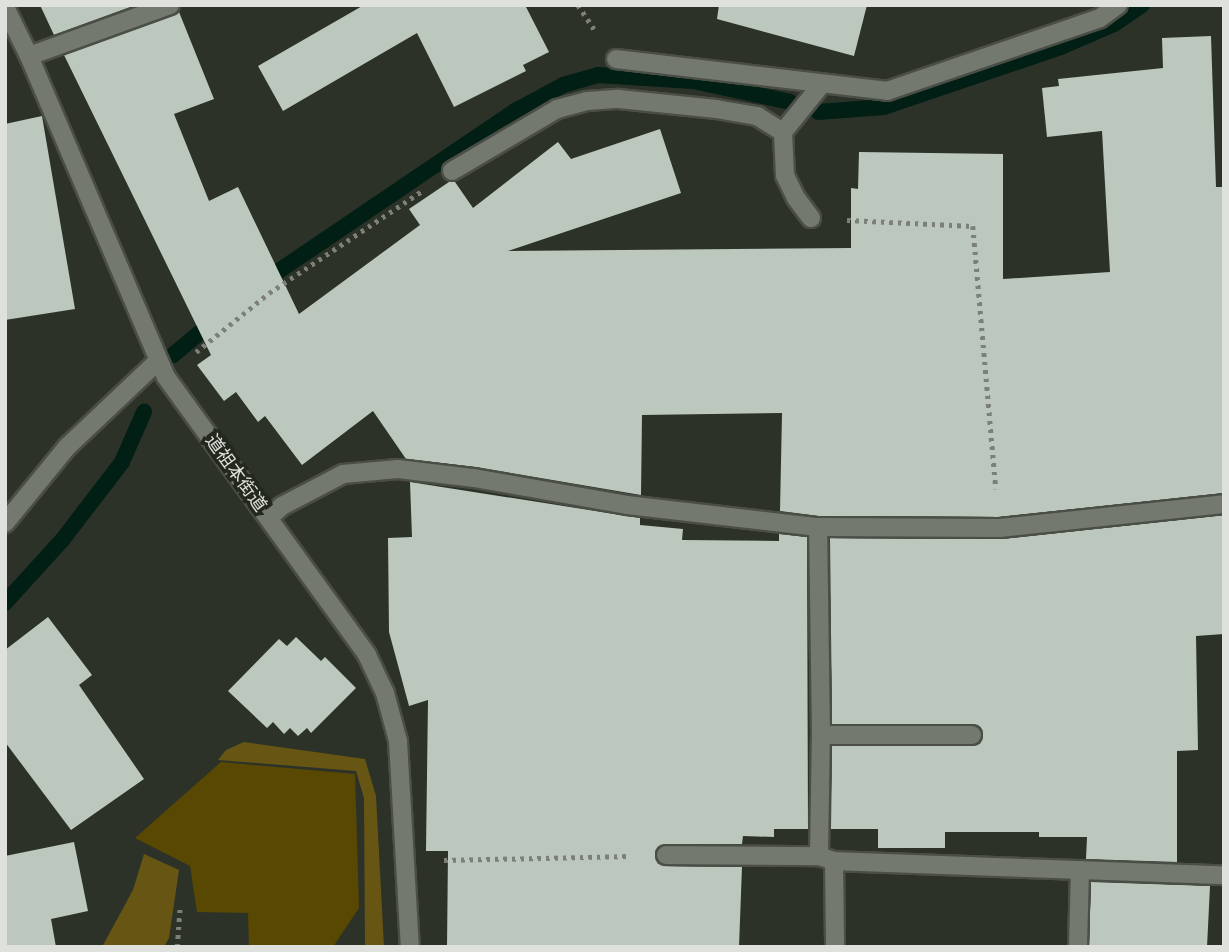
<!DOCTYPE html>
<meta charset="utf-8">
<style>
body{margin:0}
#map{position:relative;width:1229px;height:952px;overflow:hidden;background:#2d3229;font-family:"Nunito Sans","Noto Sans JP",sans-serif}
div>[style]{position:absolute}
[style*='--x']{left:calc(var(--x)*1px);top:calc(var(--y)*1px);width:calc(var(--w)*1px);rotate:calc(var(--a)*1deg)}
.green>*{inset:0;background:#594802}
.forest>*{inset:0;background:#675513}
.stream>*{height:16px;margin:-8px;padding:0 8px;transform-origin:8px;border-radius:8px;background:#011f15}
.building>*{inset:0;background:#bcc8be}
.path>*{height:4.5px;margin-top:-2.25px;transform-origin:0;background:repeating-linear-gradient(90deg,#7c8079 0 3.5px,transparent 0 8.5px)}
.roads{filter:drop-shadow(2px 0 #4a4e46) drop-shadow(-2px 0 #4a4e46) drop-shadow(0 2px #4a4e46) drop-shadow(0 -2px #4a4e46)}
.service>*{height:18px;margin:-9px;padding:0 9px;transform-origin:9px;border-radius:9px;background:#73796e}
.minor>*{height:18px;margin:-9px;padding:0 9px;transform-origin:9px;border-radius:9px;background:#73796e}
span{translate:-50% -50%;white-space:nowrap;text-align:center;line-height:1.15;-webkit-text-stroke:7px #23281f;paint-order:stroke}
.street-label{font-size:18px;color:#dfe2dc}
.frame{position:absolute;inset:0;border:7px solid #dfe2dc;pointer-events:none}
</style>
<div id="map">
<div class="green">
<div style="clip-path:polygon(221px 762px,355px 774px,359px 908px,333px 947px,249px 947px,248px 913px,197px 912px,190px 866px,135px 838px)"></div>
</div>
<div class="forest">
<div style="clip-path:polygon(244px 742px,365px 759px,376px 796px,384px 947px,365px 947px,364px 798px,356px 771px,218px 760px,226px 750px)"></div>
<div style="clip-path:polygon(144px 854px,179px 870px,169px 938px,164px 947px,102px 947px,133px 890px)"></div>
</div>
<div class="stream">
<div style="--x:818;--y:112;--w:66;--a:-4.3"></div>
<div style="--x:884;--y:107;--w:187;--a:-18.7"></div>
<div style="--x:1061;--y:47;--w:58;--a:-23.5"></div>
<div style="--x:1114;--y:24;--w:34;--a:-34"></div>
<div style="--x:261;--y:283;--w:309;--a:-34.1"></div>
<div style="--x:517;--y:110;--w:52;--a:-28.5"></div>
<div style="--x:563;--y:85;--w:36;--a:-16"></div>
<div style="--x:598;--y:75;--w:95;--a:3.6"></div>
<div style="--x:693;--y:81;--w:99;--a:12.2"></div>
<div style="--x:173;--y:355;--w:56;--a:-39.9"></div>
<div style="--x:5;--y:603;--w:86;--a:-47.8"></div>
<div style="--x:63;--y:539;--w:97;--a:-52.5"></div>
<div style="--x:122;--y:462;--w:55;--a:-66.3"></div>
</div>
<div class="building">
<div style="clip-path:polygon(40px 5px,136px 5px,54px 35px)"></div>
<div style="clip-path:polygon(364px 5px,525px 5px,549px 52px,523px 65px,526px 71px,454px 107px,417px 33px,283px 111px,258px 66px)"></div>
<div style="clip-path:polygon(719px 5px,867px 5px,854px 56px,717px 19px)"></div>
<div style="clip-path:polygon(179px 12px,214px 99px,174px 114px,209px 201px,238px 187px,299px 314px,420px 225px,409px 209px,449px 182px,455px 182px,473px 208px,558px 142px,571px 159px,660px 129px,681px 193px,508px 251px,851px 248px,851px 188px,858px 189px,859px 152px,1003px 154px,1003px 279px,1110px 272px,1102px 131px,1047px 137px,1042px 88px,1059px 86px,1058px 79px,1163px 68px,1162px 38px,1211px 36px,1216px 187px,1224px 187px,1224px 493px,999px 517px,819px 516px,780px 511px,782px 413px,642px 415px,641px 495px,476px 467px,406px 459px,373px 411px,302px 465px,265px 416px,258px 422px,236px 392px,224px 401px,197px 365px,211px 355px,64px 55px)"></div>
<div style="clip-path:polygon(42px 116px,75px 309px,5px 320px,5px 124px)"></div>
<div style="clip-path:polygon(410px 482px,640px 518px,640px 525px,683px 529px,682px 540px,779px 541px,779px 534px,807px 537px,808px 829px,774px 829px,774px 837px,743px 836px,742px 844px,665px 844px,657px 849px,655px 854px,657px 861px,665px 866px,742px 867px,739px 947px,447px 947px,448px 851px,426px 851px,428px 700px,409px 706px,389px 632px,388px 538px,412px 537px)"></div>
<div style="clip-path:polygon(1224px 515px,1224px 634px,1196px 636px,1198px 750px,1177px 751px,1177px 862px,1086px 859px,1087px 837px,1039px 837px,1039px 832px,945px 832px,945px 848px,878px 848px,878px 829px,831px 829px,832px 746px,972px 746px,981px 741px,983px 734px,978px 726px,972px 724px,832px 724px,830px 538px,1001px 539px)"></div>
<div style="clip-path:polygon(48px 617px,92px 675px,79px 685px,144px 779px,71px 830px,5px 742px,5px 650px)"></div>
<div style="clip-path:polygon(296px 637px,321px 661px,325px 657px,356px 688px,311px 733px,307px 728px,298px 736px,290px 728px,284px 734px,273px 722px,267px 728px,228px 691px,279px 639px,287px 646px)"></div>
<div style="clip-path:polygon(74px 842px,88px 911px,51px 919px,56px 947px,5px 947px,5px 856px)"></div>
<div style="clip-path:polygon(1091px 882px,1210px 886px,1207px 947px,1089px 947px)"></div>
</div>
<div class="path">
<div style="--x:578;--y:5;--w:30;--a:56"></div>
<div style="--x:847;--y:220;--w:126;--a:2.7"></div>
<div style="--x:973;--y:226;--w:264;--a:85"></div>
<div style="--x:196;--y:352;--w:94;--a:-38.9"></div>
<div style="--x:269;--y:293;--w:184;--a:-33.7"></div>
<div style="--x:444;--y:860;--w:187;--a:-1.2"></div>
<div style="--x:177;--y:947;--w:41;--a:-85.8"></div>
</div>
<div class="roads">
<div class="service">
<div style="--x:452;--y:171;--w:122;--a:-30.6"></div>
<div style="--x:557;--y:109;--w:31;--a:-15"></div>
<div style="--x:587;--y:101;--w:32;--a:-4"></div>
<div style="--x:619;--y:99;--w:98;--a:5.9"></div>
<div style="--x:716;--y:109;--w:42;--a:9.7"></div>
<div style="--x:757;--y:116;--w:31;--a:32"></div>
<div style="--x:811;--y:218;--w:25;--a:-127"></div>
<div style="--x:796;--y:198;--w:25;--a:-116"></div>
<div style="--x:785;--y:175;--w:43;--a:-92.7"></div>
<div style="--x:783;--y:132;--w:60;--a:-51"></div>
<div style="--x:821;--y:735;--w:151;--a:0"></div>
<div style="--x:666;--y:855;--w:153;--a:0.4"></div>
<div style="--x:819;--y:856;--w:121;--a:-89.1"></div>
<div style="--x:821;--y:735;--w:208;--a:-90.8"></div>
<div style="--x:819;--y:856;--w:16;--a:18"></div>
<div style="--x:834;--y:861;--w:390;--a:2.1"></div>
<div style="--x:834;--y:861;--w:86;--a:89.3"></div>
<div style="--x:1078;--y:947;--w:77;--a:-88.5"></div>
</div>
<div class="minor">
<div style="--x:5;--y:7;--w:55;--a:63.9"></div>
<div style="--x:29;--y:56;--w:349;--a:66.9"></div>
<div style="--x:166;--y:377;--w:343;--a:54.1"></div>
<div style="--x:367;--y:655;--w:42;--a:64.7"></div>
<div style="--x:385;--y:693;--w:50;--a:74.8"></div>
<div style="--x:398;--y:741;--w:206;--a:86.7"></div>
<div style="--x:29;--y:56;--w:150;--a:-19.9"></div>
<div style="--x:616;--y:59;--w:273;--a:6.7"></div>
<div style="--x:887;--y:91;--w:225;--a:-18.9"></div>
<div style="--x:1100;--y:18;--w:22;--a:-36"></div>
<div style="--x:269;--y:518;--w:18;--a:-43"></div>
<div style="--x:282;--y:506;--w:69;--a:-27.7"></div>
<div style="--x:343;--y:474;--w:55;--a:-5.2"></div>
<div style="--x:398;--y:469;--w:77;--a:6.8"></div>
<div style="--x:474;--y:478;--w:155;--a:10"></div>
<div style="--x:627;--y:505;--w:192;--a:6.6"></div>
<div style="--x:818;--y:527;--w:182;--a:0.3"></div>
<div style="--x:1000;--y:528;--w:225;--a:-6.1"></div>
<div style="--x:5;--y:523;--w:98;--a:-50.8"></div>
<div style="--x:67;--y:447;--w:124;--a:-43.4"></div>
</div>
</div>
<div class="street-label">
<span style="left:236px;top:473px;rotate:54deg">道祖本街道</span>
</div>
<div class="frame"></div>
</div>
